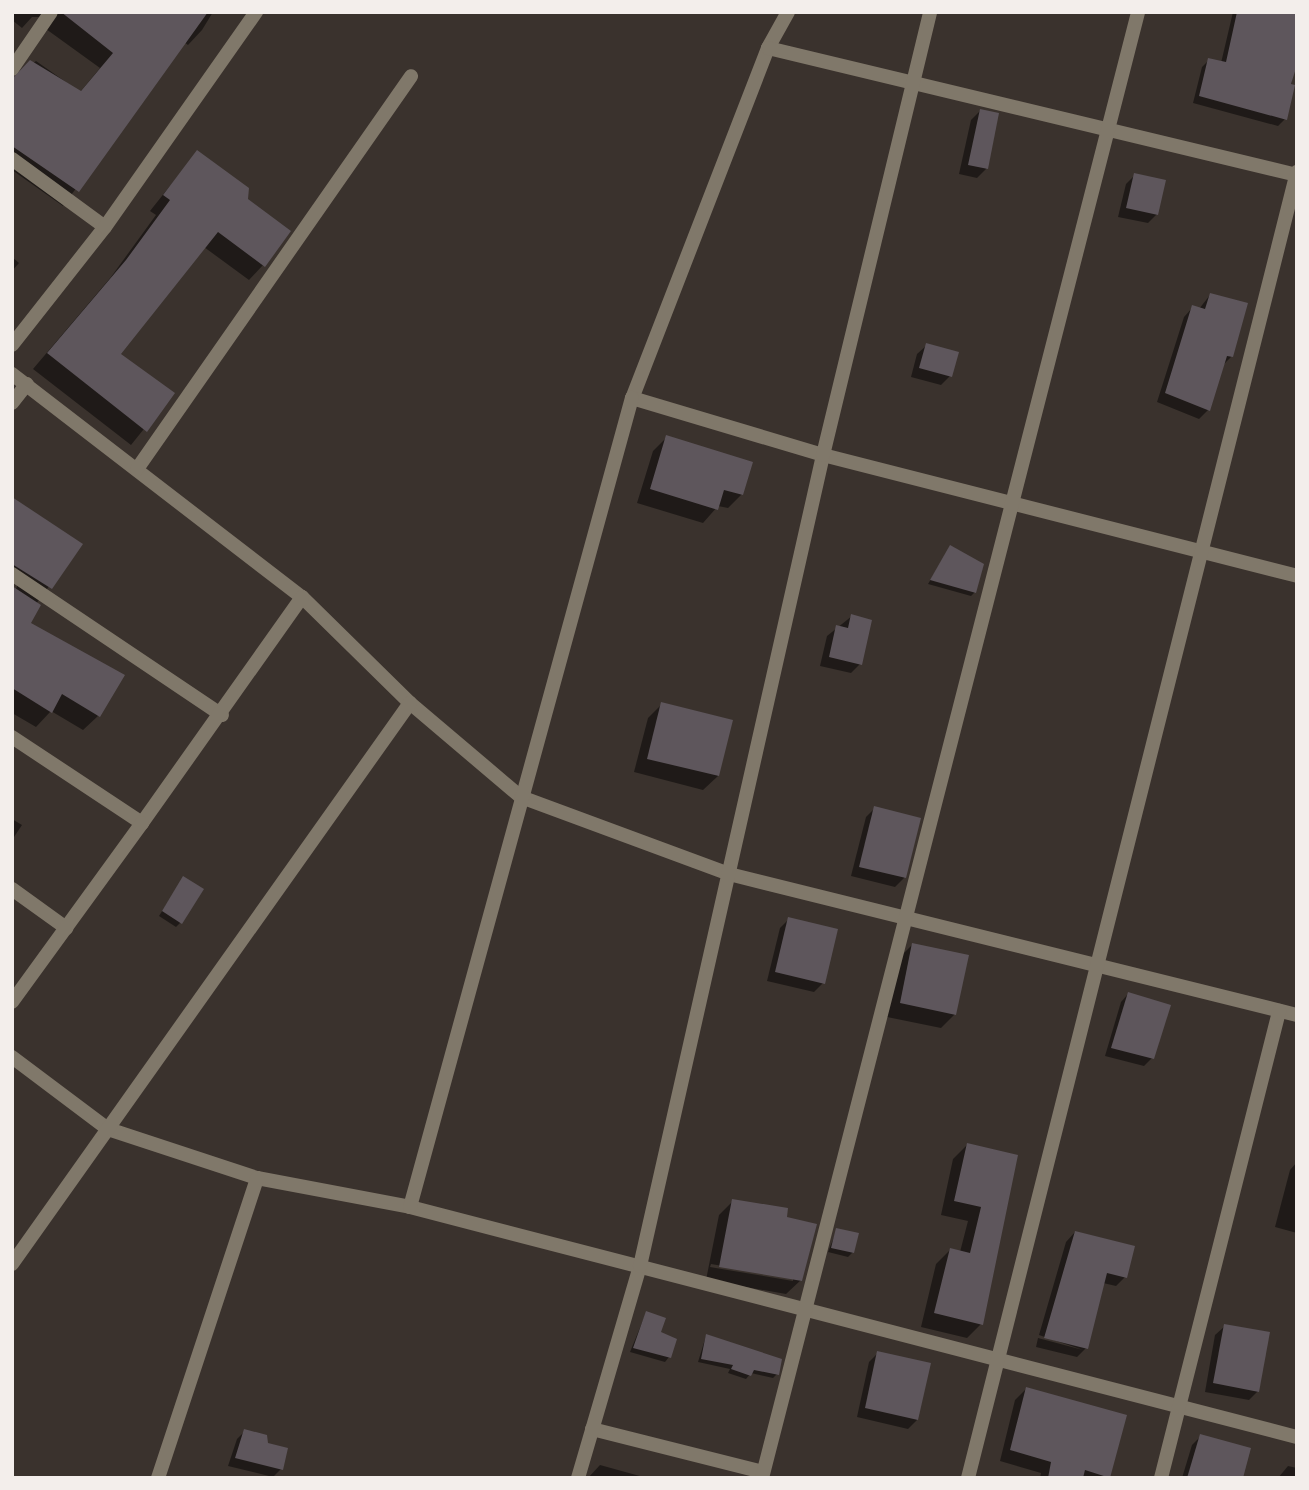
<!DOCTYPE html>
<style>
body{margin:0}
#map{position:relative;width:1309px;height:1490px;overflow:hidden;background:#3a322d;font-family:Barlow,sans-serif}
div>[style]{position:absolute}
[style*='--x']{left:calc(var(--x)*1px);top:calc(var(--y)*1px);width:calc(var(--w)*1px);rotate:calc(var(--a)*1deg)}
.shadow>*{inset:0;background:#0007}
.building>*{inset:0;background:#5e565c}
.minor>*{height:14px;margin:-7px;padding:0 7px;transform-origin:7px;border-radius:7px;background:#80786a}
span{translate:-50% -50%;white-space:nowrap;text-align:center;line-height:1.15;-webkit-text-stroke:5px #302823;paint-order:stroke}
.frame{position:absolute;inset:0;border:14px solid #f3eeeb;pointer-events:none}
</style>
<div id="map">
<div class="shadow">
<div style="clip-path:polygon(12px 12px,213px 12px,202px 30px,188px 45px,184px 42px,63px 206px,12px 170px,12px 79px,36px 61px,80px 92px,100px 68px,46px 29px,42px 17px,32px 17px,22px 28px,12px 20px)"></div>
<div style="clip-path:polygon(1233px 12px,1282px 12px,1297px 51px,1285px 119px,1278px 126px,1193px 103px,1202px 67px,1209px 60px,1221px 63px)"></div>
<div style="clip-path:polygon(980px 111px,997px 115px,986px 169px,977px 178px,959px 174px,971px 120px)"></div>
<div style="clip-path:polygon(197px 152px,246px 200px,263px 265px,249px 280px,204px 247px,118px 354px,172px 394px,131px 445px,33px 369px,111px 277px,156px 215px,150px 211px)"></div>
<div style="clip-path:polygon(1135px 175px,1157px 214px,1148px 223px,1118px 217px,1126px 184px)"></div>
<div style="clip-path:polygon(12px 257px,19px 263px,12px 271px)"></div>
<div style="clip-path:polygon(1210px 295px,1231px 357px,1222px 366px,1208px 410px,1199px 419px,1157px 402px,1184px 317px,1193px 307px,1199px 309px)"></div>
<div style="clip-path:polygon(927px 345px,950px 376px,941px 385px,911px 377px,917px 354px)"></div>
<div style="clip-path:polygon(667px 437px,742px 494px,728px 508px,718px 506px,703px 523px,637px 503px,653px 451px)"></div>
<div style="clip-path:polygon(12px 499px,80px 544px,36px 604px,28px 624px,98px 716px,83px 730px,51px 711px,36px 727px,12px 713px,12px 599px,18px 584px,12px 580px)"></div>
<div style="clip-path:polygon(950px 547px,975px 592px,971px 596px,928px 584px)"></div>
<div style="clip-path:polygon(852px 616px,860px 664px,851px 673px,820px 666px,827px 636px)"></div>
<div style="clip-path:polygon(662px 704px,718px 776px,703px 790px,634px 772px,648px 718px)"></div>
<div style="clip-path:polygon(875px 808px,919px 819px,904px 878px,895px 887px,851px 876px,866px 817px)"></div>
<div style="clip-path:polygon(12px 819px,22px 825px,12px 840px)"></div>
<div style="clip-path:polygon(180px 883px,180px 923px,176px 927px,159px 916px)"></div>
<div style="clip-path:polygon(789px 919px,823px 983px,814px 992px,767px 981px,780px 928px)"></div>
<div style="clip-path:polygon(912px 945px,955px 1014px,941px 1028px,887px 1017px,898px 959px)"></div>
<div style="clip-path:polygon(1128px 994px,1152px 1058px,1144px 1066px,1105px 1056px,1121px 1002px)"></div>
<div style="clip-path:polygon(967px 1145px,1016px 1156px,981px 1324px,967px 1338px,921px 1327px,936px 1264px,950px 1250px,960px 1252px,968px 1221px,941px 1215px,953px 1159px)"></div>
<div style="clip-path:polygon(1297px 1162px,1297px 1233px,1275px 1227px,1290px 1170px)"></div>
<div style="clip-path:polygon(evenodd,733px 1201px,785px 1219px,801px 1280px,786px 1294px,706px 1280px,719px 1215px,733px 1201px,711px 1264px,793px 1278px,793px 1281px,710px 1267px,711px 1264px)"></div>
<div style="clip-path:polygon(837px 1230px,853px 1252px,848px 1257px,828px 1252px)"></div>
<div style="clip-path:polygon(1075px 1232px,1125px 1277px,1116px 1286px,1103px 1283px,1086px 1348px,1077px 1357px,1036px 1347px,1038px 1338px,1083px 1350px,1039px 1335px,1066px 1242px)"></div>
<div style="clip-path:polygon(646px 1313px,669px 1357px,665px 1362px,630px 1352px)"></div>
<div style="clip-path:polygon(1225px 1326px,1258px 1391px,1249px 1400px,1205px 1392px,1215px 1335px)"></div>
<div style="clip-path:polygon(706px 1336px,777px 1374px,773px 1378px,751px 1373px,746px 1379px,728px 1373px,730px 1369px,698px 1362px)"></div>
<div style="clip-path:polygon(878px 1353px,917px 1420px,908px 1429px,857px 1417px,869px 1362px)"></div>
<div style="clip-path:polygon(1026px 1389px,1125px 1417px,1108px 1478px,1040px 1478px,1041px 1473px,1000px 1461px,1015px 1400px)"></div>
<div style="clip-path:polygon(245px 1431px,267px 1444px,281px 1469px,273px 1477px,228px 1466px,237px 1439px)"></div>
<div style="clip-path:polygon(1201px 1436px,1241px 1478px,1182px 1478px,1192px 1445px)"></div>
<div style="clip-path:polygon(600px 1465px,647px 1478px,588px 1478px)"></div>
<div style="clip-path:polygon(1288px 1466px,1297px 1468px,1297px 1478px,1278px 1478px)"></div>
</div>
<div class="building">
<div style="clip-path:polygon(61px 12px,208px 12px,79px 192px,12px 146px,12px 79px,30px 60px,81px 91px,113px 53px)"></div>
<div style="clip-path:polygon(1237px 12px,1297px 12px,1297px 65px,1291px 84px,1295px 85px,1287px 120px,1199px 96px,1208px 58px,1226px 62px)"></div>
<div style="clip-path:polygon(980px 109px,999px 113px,988px 169px,968px 165px)"></div>
<div style="clip-path:polygon(197px 150px,249px 188px,248px 199px,291px 231px,265px 267px,218px 232px,121px 354px,175px 393px,147px 432px,47px 353px,126px 260px,170px 200px,163px 195px)"></div>
<div style="clip-path:polygon(1134px 173px,1166px 180px,1158px 215px,1126px 208px)"></div>
<div style="clip-path:polygon(1210px 293px,1248px 303px,1233px 357px,1227px 356px,1210px 411px,1165px 393px,1192px 305px,1205px 309px)"></div>
<div style="clip-path:polygon(926px 343px,959px 352px,952px 377px,919px 368px)"></div>
<div style="clip-path:polygon(666px 435px,753px 462px,743px 495px,724px 490px,718px 510px,650px 489px)"></div>
<div style="clip-path:polygon(12px 497px,83px 544px,52px 589px,12px 564px)"></div>
<div style="clip-path:polygon(950px 545px,984px 564px,976px 593px,930px 580px)"></div>
<div style="clip-path:polygon(12px 586px,41px 605px,31px 623px,125px 675px,100px 717px,62px 694px,52px 713px,12px 688px)"></div>
<div style="clip-path:polygon(851px 614px,872px 620px,862px 665px,829px 657px,836px 625px,848px 628px)"></div>
<div style="clip-path:polygon(661px 702px,733px 720px,719px 776px,647px 759px)"></div>
<div style="clip-path:polygon(874px 806px,921px 818px,906px 878px,859px 867px)"></div>
<div style="clip-path:polygon(183px 876px,204px 889px,182px 924px,162px 911px)"></div>
<div style="clip-path:polygon(788px 917px,838px 929px,825px 984px,775px 972px)"></div>
<div style="clip-path:polygon(912px 943px,969px 955px,956px 1015px,900px 1003px)"></div>
<div style="clip-path:polygon(1128px 992px,1171px 1005px,1154px 1059px,1111px 1048px)"></div>
<div style="clip-path:polygon(967px 1143px,1018px 1155px,983px 1325px,934px 1313px,950px 1248px,970px 1253px,981px 1207px,954px 1201px)"></div>
<div style="clip-path:polygon(732px 1199px,788px 1208px,787px 1217px,817px 1224px,802px 1281px,719px 1267px)"></div>
<div style="clip-path:polygon(836px 1228px,859px 1233px,854px 1253px,831px 1248px)"></div>
<div style="clip-path:polygon(1075px 1231px,1135px 1246px,1127px 1278px,1107px 1273px,1088px 1349px,1044px 1338px)"></div>
<div style="clip-path:polygon(646px 1311px,666px 1318px,661px 1332px,677px 1339px,671px 1358px,633px 1348px)"></div>
<div style="clip-path:polygon(1224px 1324px,1270px 1332px,1259px 1392px,1213px 1383px)"></div>
<div style="clip-path:polygon(706px 1334px,782px 1359px,779px 1375px,754px 1370px,751px 1376px,731px 1369px,733px 1365px,701px 1359px)"></div>
<div style="clip-path:polygon(877px 1351px,931px 1363px,918px 1420px,865px 1408px)"></div>
<div style="clip-path:polygon(1026px 1387px,1127px 1415px,1110px 1478px,1085px 1470px,1083px 1478px,1048px 1478px,1051px 1462px,1010px 1450px)"></div>
<div style="clip-path:polygon(244px 1429px,267px 1435px,268px 1443px,288px 1448px,283px 1470px,235px 1458px)"></div>
<div style="clip-path:polygon(1200px 1434px,1251px 1448px,1243px 1478px,1187px 1478px)"></div>
</div>
<div class="minor">
<div style="--x:788;--y:12;--w:41;--a:119.1"></div>
<div style="--x:768;--y:48;--w:375;--a:111.2"></div>
<div style="--x:632;--y:398;--w:199;--a:16.6"></div>
<div style="--x:823;--y:455;--w:489;--a:14.3"></div>
<div style="--x:768;--y:48;--w:544;--a:13.5"></div>
<div style="--x:12;--y:69;--w:69;--a:-55.6"></div>
<div style="--x:12;--y:159;--w:115;--a:36.2"></div>
<div style="--x:12;--y:345;--w:150;--a:-51.8"></div>
<div style="--x:105;--y:227;--w:263;--a:-54.9"></div>
<div style="--x:12;--y:374;--w:366;--a:37.6"></div>
<div style="--x:302;--y:597;--w:151;--a:44.5"></div>
<div style="--x:410;--y:703;--w:145;--a:40.3"></div>
<div style="--x:521;--y:797;--w:222;--a:20.3"></div>
<div style="--x:729;--y:874;--w:585;--a:13.94"></div>
<div style="--x:12;--y:403;--w:24;--a:-52"></div>
<div style="--x:137;--y:469;--w:479;--a:-55.1"></div>
<div style="--x:12;--y:574;--w:253;--a:33.9"></div>
<div style="--x:12;--y:737;--w:156;--a:33.5"></div>
<div style="--x:142;--y:823;--w:277;--a:-54.7"></div>
<div style="--x:12;--y:889;--w:67;--a:35.8"></div>
<div style="--x:12;--y:1002;--w:221;--a:-54"></div>
<div style="--x:12;--y:1057;--w:120;--a:36.9"></div>
<div style="--x:108;--y:1129;--w:157;--a:18.2"></div>
<div style="--x:257;--y:1178;--w:156;--a:10.7"></div>
<div style="--x:410;--y:1207;--w:916;--a:14.54"></div>
<div style="--x:410;--y:1207;--w:839;--a:-74.66"></div>
<div style="--x:12;--y:1264;--w:688;--a:-54.65"></div>
<div style="--x:592;--y:1429;--w:176;--a:14.1"></div>
<div style="--x:158;--y:1478;--w:316;--a:-71.7"></div>
<div style="--x:578;--y:1478;--w:221;--a:-73.7"></div>
<div style="--x:640;--y:1266;--w:831;--a:-77.28"></div>
<div style="--x:823;--y:455;--w:456;--a:-76.4"></div>
<div style="--x:762;--y:1478;--w:1513;--a:-75.61"></div>
<div style="--x:968;--y:1478;--w:1347;--a:-75.86"></div>
<div style="--x:1161;--y:1478;--w:482;--a:-75.8"></div>
</div>
<div class="frame"></div>
</div>
